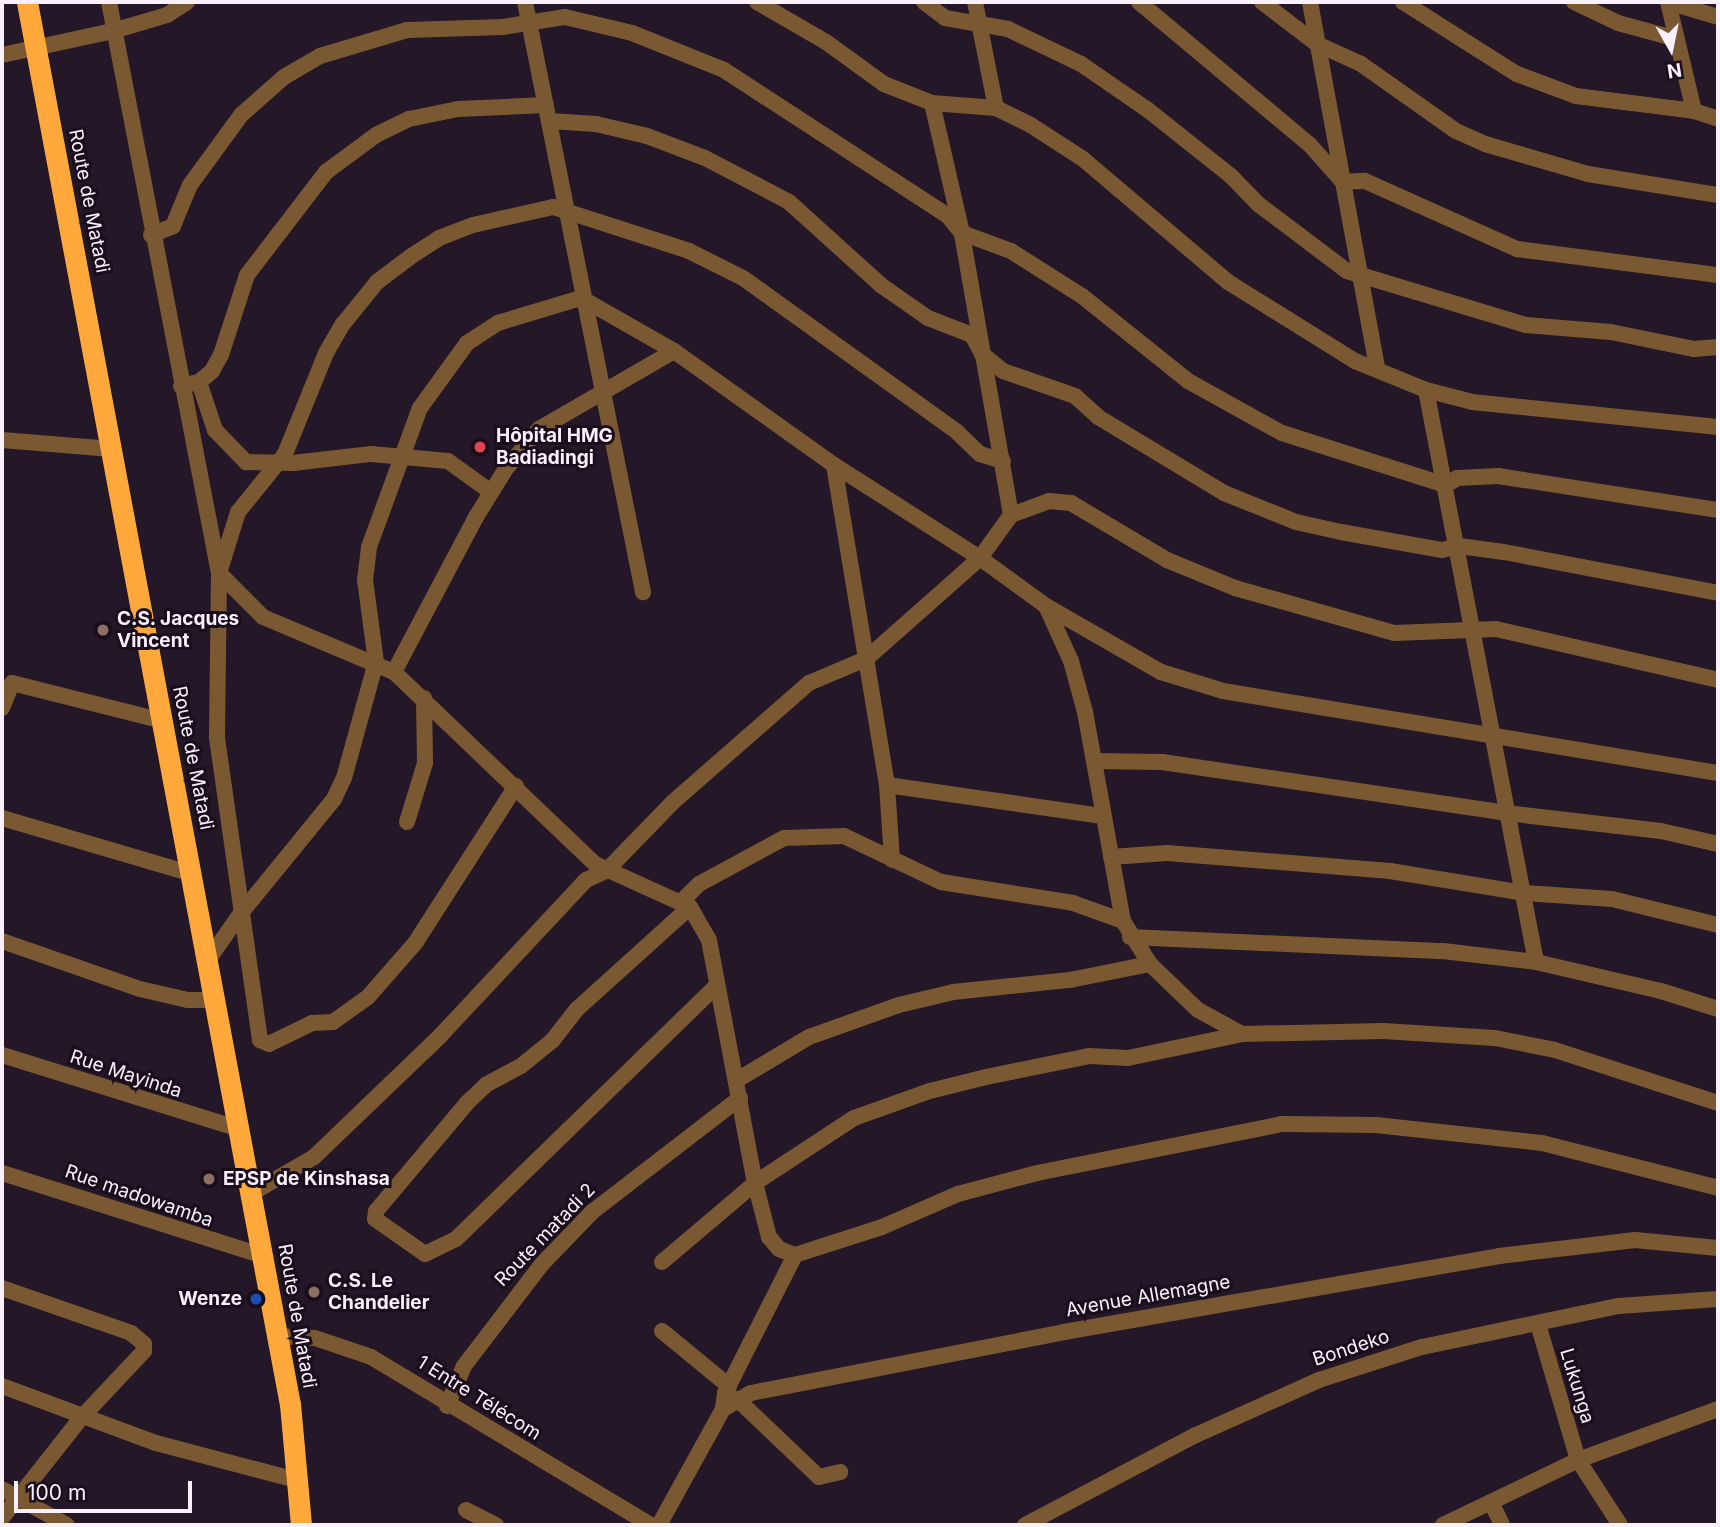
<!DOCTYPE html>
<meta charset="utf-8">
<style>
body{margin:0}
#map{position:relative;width:1720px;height:1527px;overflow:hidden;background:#241727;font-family:Inter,sans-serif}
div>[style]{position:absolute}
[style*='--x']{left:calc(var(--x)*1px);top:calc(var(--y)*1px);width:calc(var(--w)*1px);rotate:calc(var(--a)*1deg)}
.minor>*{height:16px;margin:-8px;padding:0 8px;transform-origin:8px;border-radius:8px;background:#7a5832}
.highway>*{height:21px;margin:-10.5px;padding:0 10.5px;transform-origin:10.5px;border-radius:10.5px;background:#ffa93c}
.dots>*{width:19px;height:19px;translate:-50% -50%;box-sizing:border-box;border:4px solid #1a0e1d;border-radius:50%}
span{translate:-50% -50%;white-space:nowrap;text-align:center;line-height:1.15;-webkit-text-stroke:6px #1a0e1d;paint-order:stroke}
.street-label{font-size:19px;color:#faf1fc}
.poi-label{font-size:19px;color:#faf1fc;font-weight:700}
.left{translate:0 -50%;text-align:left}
.right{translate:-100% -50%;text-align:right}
.frame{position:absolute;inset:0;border:4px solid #faf1fc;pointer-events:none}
.north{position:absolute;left:1636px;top:14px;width:70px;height:70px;-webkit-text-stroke:5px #1a0e1d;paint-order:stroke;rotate:171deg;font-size:19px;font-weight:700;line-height:28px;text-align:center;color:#faf1fc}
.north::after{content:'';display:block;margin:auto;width:24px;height:32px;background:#faf1fc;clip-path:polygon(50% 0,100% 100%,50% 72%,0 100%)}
.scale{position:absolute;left:14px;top:1481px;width:178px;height:32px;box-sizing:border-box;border:4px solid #faf1fc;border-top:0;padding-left:9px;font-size:21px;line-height:24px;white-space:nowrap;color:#faf1fc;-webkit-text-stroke:5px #1a0e1d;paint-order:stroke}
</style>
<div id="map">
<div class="minor">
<div style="--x:109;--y:2;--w:581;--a:79.1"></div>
<div style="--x:219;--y:573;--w:62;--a:45"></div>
<div style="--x:263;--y:617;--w:142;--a:22.8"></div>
<div style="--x:394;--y:672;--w:278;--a:43.7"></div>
<div style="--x:595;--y:864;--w:104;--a:24.4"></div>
<div style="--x:690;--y:907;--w:38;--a:60"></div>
<div style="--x:709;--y:940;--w:247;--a:79.3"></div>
<div style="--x:755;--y:1183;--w:56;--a:75.5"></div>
<div style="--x:769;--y:1237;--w:16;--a:50"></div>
<div style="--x:779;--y:1249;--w:17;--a:21"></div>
<div style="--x:795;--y:1255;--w:91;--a:-17.8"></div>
<div style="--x:882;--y:1227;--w:83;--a:-23.5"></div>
<div style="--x:958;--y:1194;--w:82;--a:-14.9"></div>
<div style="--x:1037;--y:1173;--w:250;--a:-11.3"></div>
<div style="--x:1282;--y:1124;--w:94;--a:0.6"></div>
<div style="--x:1376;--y:1125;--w:167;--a:6.2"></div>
<div style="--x:1542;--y:1143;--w:182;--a:14.3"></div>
<div style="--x:525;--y:2;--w:602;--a:78.69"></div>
<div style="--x:757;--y:2;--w:80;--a:30.1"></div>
<div style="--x:826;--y:42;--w:72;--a:35.9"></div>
<div style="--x:884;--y:84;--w:52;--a:21.6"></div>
<div style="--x:932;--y:103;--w:64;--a:4.5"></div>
<div style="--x:996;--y:108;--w:37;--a:26"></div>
<div style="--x:1029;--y:124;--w:64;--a:32.9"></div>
<div style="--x:1083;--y:159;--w:190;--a:40.3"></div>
<div style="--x:1228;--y:282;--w:150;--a:31.9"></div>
<div style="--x:1355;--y:361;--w:77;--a:22.2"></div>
<div style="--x:1426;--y:390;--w:48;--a:14.6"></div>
<div style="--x:1472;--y:402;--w:247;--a:5.8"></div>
<div style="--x:924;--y:2;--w:26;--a:37"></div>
<div style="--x:945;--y:18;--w:64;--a:9.9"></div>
<div style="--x:1008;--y:29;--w:81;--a:25.6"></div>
<div style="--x:1081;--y:64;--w:81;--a:34.5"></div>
<div style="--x:1148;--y:110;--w:106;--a:38.5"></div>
<div style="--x:1231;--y:176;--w:39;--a:46"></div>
<div style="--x:1258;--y:204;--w:111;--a:37"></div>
<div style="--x:1347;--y:271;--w:187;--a:16.8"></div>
<div style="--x:1526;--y:325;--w:85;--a:4.7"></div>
<div style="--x:1611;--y:332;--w:85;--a:11.6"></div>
<div style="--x:1694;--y:349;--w:24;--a:-5"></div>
<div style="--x:975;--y:2;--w:108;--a:78.8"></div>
<div style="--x:1139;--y:2;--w:223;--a:39.9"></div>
<div style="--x:1310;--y:145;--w:50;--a:48.3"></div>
<div style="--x:1343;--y:182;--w:22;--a:-3"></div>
<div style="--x:1365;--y:181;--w:167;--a:24.1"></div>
<div style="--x:1517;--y:249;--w:203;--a:7.4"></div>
<div style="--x:1262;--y:2;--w:69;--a:37.4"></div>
<div style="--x:1317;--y:44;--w:48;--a:24.4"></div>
<div style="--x:1361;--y:64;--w:116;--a:35.2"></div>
<div style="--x:1456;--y:131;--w:32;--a:24"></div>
<div style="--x:1485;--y:144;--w:107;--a:16.2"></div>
<div style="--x:1588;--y:174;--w:132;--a:9.2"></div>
<div style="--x:1310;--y:2;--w:371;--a:79.6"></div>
<div style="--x:1403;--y:2;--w:135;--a:32.3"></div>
<div style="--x:1517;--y:74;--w:63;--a:20.4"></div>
<div style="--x:1576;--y:96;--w:119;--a:7.2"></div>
<div style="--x:1694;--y:111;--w:25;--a:18"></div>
<div style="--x:1574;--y:2;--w:49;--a:25.5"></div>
<div style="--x:1618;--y:23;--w:61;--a:15.2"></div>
<div style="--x:1668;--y:2;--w:112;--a:76.6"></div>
<div style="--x:1668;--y:2;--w:52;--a:16.7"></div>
<div style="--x:2;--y:55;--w:114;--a:-12.2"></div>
<div style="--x:113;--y:31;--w:56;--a:-16.5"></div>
<div style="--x:167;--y:15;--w:24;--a:-33"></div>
<div style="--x:550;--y:121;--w:46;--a:3.7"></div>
<div style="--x:596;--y:124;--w:52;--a:13.2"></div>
<div style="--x:647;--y:136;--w:62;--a:20.8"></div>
<div style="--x:705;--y:158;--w:95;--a:27.6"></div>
<div style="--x:789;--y:202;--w:125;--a:42.1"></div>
<div style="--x:882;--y:286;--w:56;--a:34.8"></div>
<div style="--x:928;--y:318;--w:47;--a:21.1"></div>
<div style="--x:972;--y:335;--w:21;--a:62"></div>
<div style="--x:982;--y:354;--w:27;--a:39"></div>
<div style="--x:1003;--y:371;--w:76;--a:19.1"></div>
<div style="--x:1075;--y:396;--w:31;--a:42"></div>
<div style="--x:1098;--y:417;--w:147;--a:31.1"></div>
<div style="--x:1224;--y:493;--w:78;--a:21.9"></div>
<div style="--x:1296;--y:522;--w:46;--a:12.5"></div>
<div style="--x:1341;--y:532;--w:103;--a:10.1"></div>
<div style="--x:1442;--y:550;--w:17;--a:-13"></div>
<div style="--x:1459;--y:546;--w:45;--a:7.6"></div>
<div style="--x:1504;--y:552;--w:218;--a:10.8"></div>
<div style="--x:151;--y:235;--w:24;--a:-22"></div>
<div style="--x:173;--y:226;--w:44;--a:-67.5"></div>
<div style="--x:190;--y:185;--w:87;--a:-53.9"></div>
<div style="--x:241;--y:115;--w:57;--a:-41.5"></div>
<div style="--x:284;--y:77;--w:42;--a:-30.3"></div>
<div style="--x:320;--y:56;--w:91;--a:-16.6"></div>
<div style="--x:407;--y:30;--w:96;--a:-1.8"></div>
<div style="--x:503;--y:27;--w:63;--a:-9.2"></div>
<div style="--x:565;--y:17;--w:69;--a:13.4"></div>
<div style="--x:632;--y:33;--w:99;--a:21.9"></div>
<div style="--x:724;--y:70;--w:267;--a:33.1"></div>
<div style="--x:948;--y:216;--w:22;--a:51"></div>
<div style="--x:962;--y:233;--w:52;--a:20.2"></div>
<div style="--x:1011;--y:251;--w:84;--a:32.4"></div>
<div style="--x:1082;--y:296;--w:136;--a:38.7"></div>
<div style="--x:1188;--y:381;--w:107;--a:29"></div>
<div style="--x:1282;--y:433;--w:172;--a:17.6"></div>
<div style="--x:1446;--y:485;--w:13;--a:-32"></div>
<div style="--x:1457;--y:478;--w:41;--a:-2.8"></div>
<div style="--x:1498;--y:476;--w:223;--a:8.8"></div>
<div style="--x:199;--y:382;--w:51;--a:71.6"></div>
<div style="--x:215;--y:430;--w:45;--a:45.9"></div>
<div style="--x:246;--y:462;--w:47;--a:1.2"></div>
<div style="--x:293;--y:463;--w:79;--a:-6.6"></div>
<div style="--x:371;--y:454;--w:77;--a:5.2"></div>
<div style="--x:448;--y:461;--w:53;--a:35.8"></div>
<div style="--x:181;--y:386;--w:18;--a:-13"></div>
<div style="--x:199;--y:382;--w:17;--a:-40"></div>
<div style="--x:212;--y:371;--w:18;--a:-61"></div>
<div style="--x:221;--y:355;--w:84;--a:-72"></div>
<div style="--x:247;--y:275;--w:130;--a:-52.5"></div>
<div style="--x:326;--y:172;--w:62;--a:-36.5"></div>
<div style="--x:376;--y:135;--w:37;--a:-26"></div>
<div style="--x:409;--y:119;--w:50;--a:-11.5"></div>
<div style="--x:458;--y:109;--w:88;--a:-2.6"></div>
<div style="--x:1426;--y:390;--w:582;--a:79.11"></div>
<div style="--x:2;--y:440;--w:110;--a:4.7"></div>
<div style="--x:834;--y:465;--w:324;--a:80.6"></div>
<div style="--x:887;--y:785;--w:75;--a:86.2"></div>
<div style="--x:1011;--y:515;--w:40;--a:-20.2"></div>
<div style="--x:1049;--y:501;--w:22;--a:5"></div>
<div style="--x:1071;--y:503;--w:112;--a:30.7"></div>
<div style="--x:1167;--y:560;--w:74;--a:22.4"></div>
<div style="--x:1235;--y:588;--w:165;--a:15.8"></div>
<div style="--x:1394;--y:633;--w:102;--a:-2.2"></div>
<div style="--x:1496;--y:629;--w:228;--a:12.9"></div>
<div style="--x:1046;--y:606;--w:60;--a:65.6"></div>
<div style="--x:1071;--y:661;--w:53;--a:74.6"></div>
<div style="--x:1085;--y:712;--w:212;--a:79.7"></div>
<div style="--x:394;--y:672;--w:175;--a:-62.1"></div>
<div style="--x:476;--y:517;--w:55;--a:-58.3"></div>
<div style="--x:505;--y:470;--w:53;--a:-50.3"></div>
<div style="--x:539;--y:429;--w:156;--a:-30"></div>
<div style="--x:2;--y:708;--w:27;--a:-68"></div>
<div style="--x:12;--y:683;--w:156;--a:14.1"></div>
<div style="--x:1094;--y:761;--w:68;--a:0.8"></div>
<div style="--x:1162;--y:762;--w:348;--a:8.4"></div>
<div style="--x:1506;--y:813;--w:156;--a:6.6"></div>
<div style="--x:1661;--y:831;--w:58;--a:12.8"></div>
<div style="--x:887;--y:785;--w:218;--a:8.2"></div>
<div style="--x:516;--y:786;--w:185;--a:122.7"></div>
<div style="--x:416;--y:942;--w:73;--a:131.1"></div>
<div style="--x:368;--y:997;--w:43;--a:144.5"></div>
<div style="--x:333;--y:1022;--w:21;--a:177"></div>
<div style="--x:312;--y:1023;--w:48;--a:154"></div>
<div style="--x:269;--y:1044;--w:10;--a:-156"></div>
<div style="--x:260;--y:1040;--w:306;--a:-98.1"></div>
<div style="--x:217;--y:737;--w:164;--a:-89.3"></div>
<div style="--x:219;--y:573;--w:64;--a:-72.7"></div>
<div style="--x:238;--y:512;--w:75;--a:-51"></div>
<div style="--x:285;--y:454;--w:109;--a:-67.9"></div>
<div style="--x:326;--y:353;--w:34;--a:-60"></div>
<div style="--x:343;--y:324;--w:54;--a:-51"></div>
<div style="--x:377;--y:282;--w:41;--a:-37.1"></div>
<div style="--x:410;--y:257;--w:35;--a:-33"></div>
<div style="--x:439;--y:238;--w:36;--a:-21"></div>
<div style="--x:473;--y:225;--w:82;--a:-12.7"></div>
<div style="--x:553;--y:207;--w:143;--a:17.9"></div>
<div style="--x:689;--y:251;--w:60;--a:26.6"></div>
<div style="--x:743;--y:278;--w:264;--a:35.7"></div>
<div style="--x:957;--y:432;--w:32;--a:44"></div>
<div style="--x:980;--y:454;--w:24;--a:17"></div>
<div style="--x:2;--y:818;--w:198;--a:16.4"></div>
<div style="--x:407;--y:822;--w:62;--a:-73"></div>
<div style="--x:425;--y:763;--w:65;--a:-90.9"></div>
<div style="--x:1111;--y:857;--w:56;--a:-4.1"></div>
<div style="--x:1167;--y:853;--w:224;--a:4.6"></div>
<div style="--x:1390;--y:871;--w:137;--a:9.3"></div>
<div style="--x:1525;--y:893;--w:87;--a:3.9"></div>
<div style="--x:1612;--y:899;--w:109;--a:13.8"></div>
<div style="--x:681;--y:902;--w:25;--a:-45"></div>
<div style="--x:699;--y:884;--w:97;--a:-28.4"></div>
<div style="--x:784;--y:838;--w:60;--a:-1.9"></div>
<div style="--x:844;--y:836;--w:107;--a:25.4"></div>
<div style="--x:941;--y:882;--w:134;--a:9"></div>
<div style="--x:1073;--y:903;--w:53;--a:19.8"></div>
<div style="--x:1123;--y:921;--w:51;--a:57.9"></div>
<div style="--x:1150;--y:964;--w:66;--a:43.8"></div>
<div style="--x:1198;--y:1010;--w:50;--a:28.6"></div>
<div style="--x:1242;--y:1034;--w:141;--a:-1.2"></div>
<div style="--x:1383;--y:1031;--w:112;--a:3.6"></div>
<div style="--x:1495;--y:1038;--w:61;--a:11.3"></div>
<div style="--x:1555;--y:1050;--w:171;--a:18"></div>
<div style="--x:690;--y:907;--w:152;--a:137.9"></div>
<div style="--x:577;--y:1009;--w:39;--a:128"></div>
<div style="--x:553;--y:1040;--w:41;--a:140.9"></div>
<div style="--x:521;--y:1066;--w:40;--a:152"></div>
<div style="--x:486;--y:1085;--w:26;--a:137"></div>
<div style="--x:467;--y:1103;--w:141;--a:130.1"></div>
<div style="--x:376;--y:1211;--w:8;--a:97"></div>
<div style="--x:375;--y:1219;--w:61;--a:35"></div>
<div style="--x:425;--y:1254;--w:34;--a:-26"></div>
<div style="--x:456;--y:1239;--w:364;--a:-44.2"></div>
<div style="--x:1130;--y:937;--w:313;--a:2.6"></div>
<div style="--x:1443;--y:951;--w:94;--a:6.7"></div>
<div style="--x:1536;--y:962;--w:128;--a:13.1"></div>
<div style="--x:1661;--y:991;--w:60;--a:17.5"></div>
<div style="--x:2;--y:941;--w:146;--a:19.2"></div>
<div style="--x:140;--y:989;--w:49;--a:12.9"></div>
<div style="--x:188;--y:1000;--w:27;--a:0"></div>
<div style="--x:208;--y:960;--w:57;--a:-54.9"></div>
<div style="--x:241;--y:913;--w:147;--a:-50.8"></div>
<div style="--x:334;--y:799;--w:23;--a:-65"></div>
<div style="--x:344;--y:778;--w:120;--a:-74.6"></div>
<div style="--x:376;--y:662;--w:83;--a:-97.6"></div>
<div style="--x:365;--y:580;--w:33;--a:-83"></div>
<div style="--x:369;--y:547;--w:148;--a:-69.9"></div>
<div style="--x:420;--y:408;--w:80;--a:-54.1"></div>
<div style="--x:467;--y:343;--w:37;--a:-33"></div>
<div style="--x:498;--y:323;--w:87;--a:-16.8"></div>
<div style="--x:581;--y:298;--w:107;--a:29.7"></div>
<div style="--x:674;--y:351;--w:196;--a:35.5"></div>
<div style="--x:834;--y:465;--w:173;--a:32.5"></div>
<div style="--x:980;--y:558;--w:82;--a:36"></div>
<div style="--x:1046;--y:606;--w:133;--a:29.9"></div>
<div style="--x:1161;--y:672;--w:65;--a:17"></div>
<div style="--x:1223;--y:691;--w:502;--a:9.41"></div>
<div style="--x:2;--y:1055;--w:248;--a:17.3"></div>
<div style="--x:737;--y:1080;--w:84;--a:-30.8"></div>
<div style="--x:809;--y:1037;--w:96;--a:-19.6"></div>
<div style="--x:899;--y:1005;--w:56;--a:-13.5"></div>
<div style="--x:953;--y:992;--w:118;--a:-5.9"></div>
<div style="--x:1070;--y:980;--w:82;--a:-11.3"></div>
<div style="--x:2;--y:1173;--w:274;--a:17.6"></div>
<div style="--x:252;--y:1193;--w:72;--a:-30.1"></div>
<div style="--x:314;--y:1157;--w:175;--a:-43.8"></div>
<div style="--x:440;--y:1036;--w:214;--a:-46.9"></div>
<div style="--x:586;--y:880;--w:22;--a:-24"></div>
<div style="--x:606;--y:871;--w:96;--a:-45.8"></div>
<div style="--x:673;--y:802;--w:181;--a:-41.2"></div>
<div style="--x:809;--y:683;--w:62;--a:-22.8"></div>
<div style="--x:866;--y:659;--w:152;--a:-41.5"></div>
<div style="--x:980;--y:558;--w:53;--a:-54.2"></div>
<div style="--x:1011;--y:515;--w:286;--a:-99.9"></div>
<div style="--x:962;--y:233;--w:133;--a:-103"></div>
<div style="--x:662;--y:1262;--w:122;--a:-40.3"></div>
<div style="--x:755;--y:1183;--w:118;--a:-33.3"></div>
<div style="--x:854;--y:1118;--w:81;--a:-19.6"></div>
<div style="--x:930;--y:1091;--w:58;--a:-14"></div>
<div style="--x:986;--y:1077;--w:105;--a:-11.5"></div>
<div style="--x:1089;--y:1056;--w:39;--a:3"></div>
<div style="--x:1128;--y:1058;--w:116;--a:-11.9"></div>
<div style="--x:2;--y:1288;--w:137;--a:19.2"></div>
<div style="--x:131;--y:1333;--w:17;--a:40"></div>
<div style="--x:144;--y:1344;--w:7;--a:90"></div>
<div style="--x:144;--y:1351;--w:92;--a:133.2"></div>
<div style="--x:81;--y:1418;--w:127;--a:128.3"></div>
<div style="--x:1538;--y:1324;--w:142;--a:73.6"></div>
<div style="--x:1578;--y:1460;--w:77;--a:57.1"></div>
<div style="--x:662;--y:1331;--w:87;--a:39.4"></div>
<div style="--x:276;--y:1336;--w:39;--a:3"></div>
<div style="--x:315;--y:1338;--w:59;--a:18.7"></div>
<div style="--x:371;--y:1357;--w:327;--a:31"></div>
<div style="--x:2;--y:1386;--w:164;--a:20.3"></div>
<div style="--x:156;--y:1443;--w:149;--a:14.8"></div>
<div style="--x:737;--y:1399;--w:113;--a:43.6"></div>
<div style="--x:819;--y:1477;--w:22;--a:-13"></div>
<div style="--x:447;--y:1406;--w:43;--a:-67"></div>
<div style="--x:464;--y:1366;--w:128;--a:-52.6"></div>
<div style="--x:542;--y:1264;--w:72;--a:-46.1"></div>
<div style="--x:592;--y:1212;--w:187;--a:-37.6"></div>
<div style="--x:723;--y:1409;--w:16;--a:-83"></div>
<div style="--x:725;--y:1393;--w:155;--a:-63.1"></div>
<div style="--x:2;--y:1489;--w:74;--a:29"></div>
<div style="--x:1491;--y:1502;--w:25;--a:64"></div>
<div style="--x:466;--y:1510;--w:34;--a:27"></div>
<div style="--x:659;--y:1525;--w:132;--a:-61.1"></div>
<div style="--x:723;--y:1409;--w:32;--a:-30"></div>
<div style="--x:751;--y:1393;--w:319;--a:-11"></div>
<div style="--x:1064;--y:1332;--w:442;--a:-9.9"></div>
<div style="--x:1499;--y:1256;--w:137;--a:-6.7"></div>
<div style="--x:1635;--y:1240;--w:83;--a:5.5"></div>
<div style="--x:1025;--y:1525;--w:193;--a:-27.8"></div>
<div style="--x:1196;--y:1435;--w:135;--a:-24.1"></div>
<div style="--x:1319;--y:1380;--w:108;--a:-17.8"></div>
<div style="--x:1422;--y:1347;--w:201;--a:-11.8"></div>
<div style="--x:1619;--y:1306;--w:99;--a:-4"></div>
<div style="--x:1443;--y:1525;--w:150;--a:-25.7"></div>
<div style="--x:1578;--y:1460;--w:149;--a:-20"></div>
</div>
<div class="highway">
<div style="--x:27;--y:2;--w:1426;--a:79.38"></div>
<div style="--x:290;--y:1404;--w:121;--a:84.8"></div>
</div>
<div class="dots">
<div style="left:480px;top:447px;background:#e0444e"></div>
<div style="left:103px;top:630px;background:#8d6e63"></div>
<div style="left:209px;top:1179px;background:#8d6e63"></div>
<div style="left:314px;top:1292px;background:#8d6e63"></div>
<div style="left:256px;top:1299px;background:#1a4fb4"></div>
</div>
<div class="street-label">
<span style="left:89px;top:201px;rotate:79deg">Route de Matadi</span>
<span style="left:193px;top:758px;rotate:79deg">Route de Matadi</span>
<span style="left:126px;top:1074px;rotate:18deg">Rue Mayinda</span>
<span style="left:139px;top:1196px;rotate:19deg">Rue madowamba</span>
<span style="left:545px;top:1235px;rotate:-46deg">Route matadi 2</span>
<span style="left:1148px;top:1296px;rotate:-10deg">Avenue Allemagne</span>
<span style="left:297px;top:1316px;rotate:80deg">Route de Matadi</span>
<span style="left:1351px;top:1348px;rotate:-18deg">Bondeko</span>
<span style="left:1577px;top:1386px;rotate:73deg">Lukunga</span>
<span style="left:479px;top:1398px;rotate:32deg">1 Entre Télécom</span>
</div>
<div class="poi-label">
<span class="left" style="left:496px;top:447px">Hôpital HMG<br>Badiadingi</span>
<span class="left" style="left:117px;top:630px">C.S. Jacques<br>Vincent</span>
<span class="left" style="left:223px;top:1179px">EPSP de Kinshasa</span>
<span class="left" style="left:328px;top:1292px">C.S. Le<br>Chandelier</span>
<span class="right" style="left:242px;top:1299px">Wenze</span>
</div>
<div class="frame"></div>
<div class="north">N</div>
<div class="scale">100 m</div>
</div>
